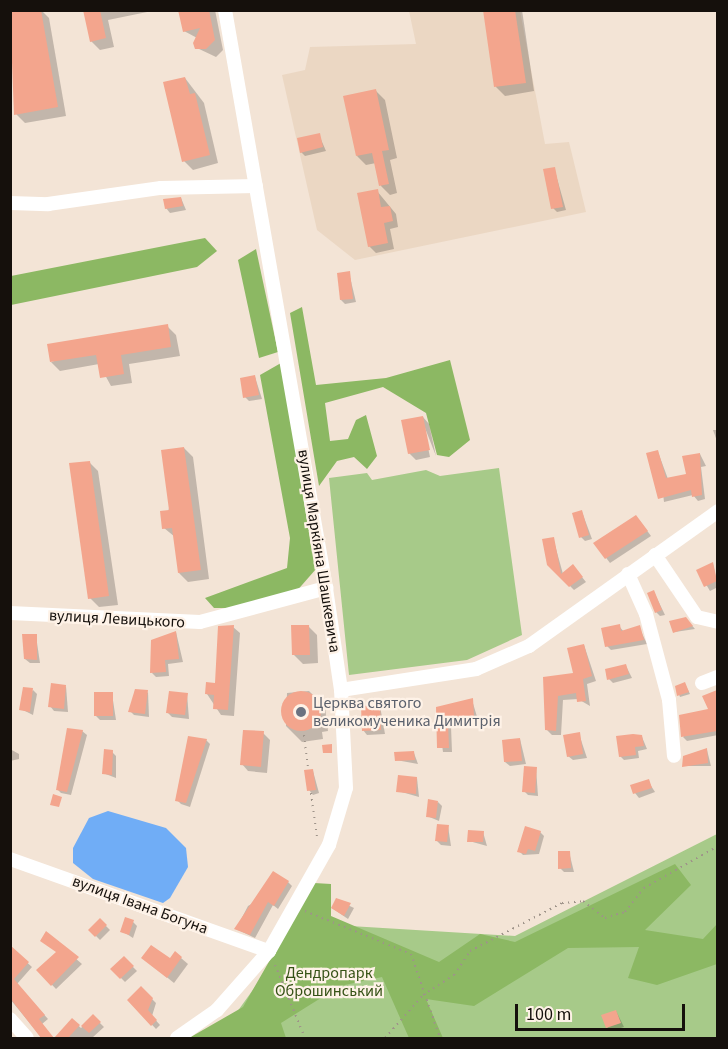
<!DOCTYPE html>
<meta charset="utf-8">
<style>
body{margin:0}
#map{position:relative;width:728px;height:1049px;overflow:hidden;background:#f3e4d6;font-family:"Source Sans 3",sans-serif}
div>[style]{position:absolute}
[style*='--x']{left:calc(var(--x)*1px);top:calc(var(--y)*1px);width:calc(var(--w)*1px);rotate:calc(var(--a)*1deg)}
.built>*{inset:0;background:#ebd7c3}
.green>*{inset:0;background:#a7ca89}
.forest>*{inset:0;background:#8cb863}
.water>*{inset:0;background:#70adf6}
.shadow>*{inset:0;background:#0003}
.building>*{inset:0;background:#f3a58d}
.round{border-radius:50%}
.path>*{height:2px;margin-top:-1px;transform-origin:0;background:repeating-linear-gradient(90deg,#9e9389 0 1.5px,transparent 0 6px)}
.minor>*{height:14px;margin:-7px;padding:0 7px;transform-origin:7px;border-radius:7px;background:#fff}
.dots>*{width:16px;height:16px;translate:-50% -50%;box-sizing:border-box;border:3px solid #fef2e7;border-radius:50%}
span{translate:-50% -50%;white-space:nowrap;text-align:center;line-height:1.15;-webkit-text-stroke:4.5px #fef2e7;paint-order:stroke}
.street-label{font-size:16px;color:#15100c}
.worship-label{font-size:16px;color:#5b616d}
.left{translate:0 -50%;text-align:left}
.park-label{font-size:16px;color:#365216}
.frame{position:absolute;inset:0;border:12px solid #15100c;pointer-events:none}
.scale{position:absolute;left:515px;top:1004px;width:170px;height:27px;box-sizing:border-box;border:3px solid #15100c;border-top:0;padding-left:8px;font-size:18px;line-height:21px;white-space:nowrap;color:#15100c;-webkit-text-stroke:4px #fef2e7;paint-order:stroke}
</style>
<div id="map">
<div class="built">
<div style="clip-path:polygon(409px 11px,520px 11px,545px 144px,569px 142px,586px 212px,355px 260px,317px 230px,282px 75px,305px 70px,310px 47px,416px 44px)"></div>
</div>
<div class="green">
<div style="clip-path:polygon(499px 468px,522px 635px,467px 660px,349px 675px,329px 478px,367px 473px,372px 480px,426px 470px,440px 476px)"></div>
<div style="clip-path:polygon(717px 834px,717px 1038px,194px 1038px,237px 1012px,301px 923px,515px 936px)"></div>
</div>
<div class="forest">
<div style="clip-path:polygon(205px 238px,217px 251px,197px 267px,11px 305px,11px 276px)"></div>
<div style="clip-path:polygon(256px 249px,278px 352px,259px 358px,238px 260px)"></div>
<div style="clip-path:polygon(302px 307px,316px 385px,386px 378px,450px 360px,470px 440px,449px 457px,437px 455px,426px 413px,383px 387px,325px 403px,330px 441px,348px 439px,356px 420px,366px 415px,377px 456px,367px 469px,354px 457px,337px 461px,319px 486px,290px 313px)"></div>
<div style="clip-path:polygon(281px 363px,316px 569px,295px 593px,246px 608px,214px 608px,205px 598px,287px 568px,290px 538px,260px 375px)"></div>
<div style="clip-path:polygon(675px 864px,691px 885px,645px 930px,703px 939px,717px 924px,717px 964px,657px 985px,628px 978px,639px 947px,568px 948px,474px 1006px,426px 999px,443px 1038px,409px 1038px,382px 977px,340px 986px,281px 1023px,286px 1038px,189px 1038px,243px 1007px,314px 883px,331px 884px,331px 916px,439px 962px,480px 934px,515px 942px)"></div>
</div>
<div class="water">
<div style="clip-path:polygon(108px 811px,166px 828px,186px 848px,188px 867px,170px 898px,163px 903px,93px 879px,73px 863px,73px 848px,89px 818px)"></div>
</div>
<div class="shadow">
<div style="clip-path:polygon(10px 10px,41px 10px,49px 18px,66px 116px,25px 123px,16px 114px)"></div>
<div style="clip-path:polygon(85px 10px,157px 10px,108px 20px,114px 47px,100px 50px,91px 41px)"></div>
<div style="clip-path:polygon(180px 10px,215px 10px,223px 50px,216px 57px,197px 48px,199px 39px,184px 31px)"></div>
<div style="clip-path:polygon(484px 10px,522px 10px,534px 91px,505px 96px,496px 87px)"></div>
<div style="clip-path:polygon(185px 78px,204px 103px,218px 163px,193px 170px,184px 161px)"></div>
<div style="clip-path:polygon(376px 91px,385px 100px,397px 158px,390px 160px,397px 193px,390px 195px,381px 186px,376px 163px,366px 165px,357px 156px)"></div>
<div style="clip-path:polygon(319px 135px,326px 151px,305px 156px,301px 152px)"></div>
<div style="clip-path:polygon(554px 168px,566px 210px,557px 212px,553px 208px)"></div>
<div style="clip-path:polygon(377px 191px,396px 214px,398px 227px,390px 229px,394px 249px,376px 253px,369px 246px)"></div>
<div style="clip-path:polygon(181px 198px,186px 210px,170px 213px,166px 208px)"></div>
<div style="clip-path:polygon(349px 273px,356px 302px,345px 304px,341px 300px)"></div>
<div style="clip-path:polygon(167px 326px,176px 335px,180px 356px,129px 364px,132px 383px,111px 386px,99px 364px,60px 371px,51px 362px)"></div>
<div style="clip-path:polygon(255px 377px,262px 399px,249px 401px,245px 397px)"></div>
<div style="clip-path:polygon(423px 417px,429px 424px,436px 456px,423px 423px,430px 457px,416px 460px,409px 453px)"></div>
<div style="clip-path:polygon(713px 430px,718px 430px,718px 444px)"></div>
<div style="clip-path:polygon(184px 448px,193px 457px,209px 579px,188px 582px,179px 573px,175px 537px,164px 528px)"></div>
<div style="clip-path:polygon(658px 452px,668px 479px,688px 475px,700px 454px,706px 466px,701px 467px,705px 499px,698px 501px,693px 495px,664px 502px)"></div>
<div style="clip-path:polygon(89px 462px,98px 471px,118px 605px,99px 607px,90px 598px)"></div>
<div style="clip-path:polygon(582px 512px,592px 539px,585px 541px,581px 537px)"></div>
<div style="clip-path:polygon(640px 521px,651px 536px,610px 563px,595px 543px)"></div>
<div style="clip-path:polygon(553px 538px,563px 574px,577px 571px,586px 582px,574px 590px,549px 565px)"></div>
<div style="clip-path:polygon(713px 564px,718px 587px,710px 591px,698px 571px)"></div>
<div style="clip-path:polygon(654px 592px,665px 615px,660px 616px,656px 612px)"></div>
<div style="clip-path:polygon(689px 622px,695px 629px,675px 632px)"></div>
<div style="clip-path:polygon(308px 626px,317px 635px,318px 663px,303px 664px,294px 655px)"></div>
<div style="clip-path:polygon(619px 626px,624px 632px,639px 627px,647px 644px,611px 650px,607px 646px)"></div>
<div style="clip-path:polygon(233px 627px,240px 633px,234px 716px,221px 715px,207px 694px,216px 684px)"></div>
<div style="clip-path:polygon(176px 632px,183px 662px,168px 664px,169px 676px,156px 677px,152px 673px)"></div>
<div style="clip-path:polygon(36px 636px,40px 663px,30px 663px,25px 659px)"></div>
<div style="clip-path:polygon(584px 645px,596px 681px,587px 684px,590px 706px,578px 699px,563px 700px,561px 735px,552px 735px,547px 730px,545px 678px,575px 674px)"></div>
<div style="clip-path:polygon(626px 666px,632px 678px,613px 683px,609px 679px)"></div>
<div style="clip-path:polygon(685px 684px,690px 694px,680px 697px,676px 687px)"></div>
<div style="clip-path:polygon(66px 686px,68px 712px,54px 711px,50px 706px)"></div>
<div style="clip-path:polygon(33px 690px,37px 694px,33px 715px,21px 709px)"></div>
<div style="clip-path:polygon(309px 691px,325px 707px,328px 731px,322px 732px,323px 739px,302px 742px,286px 726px,287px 693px)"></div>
<div style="clip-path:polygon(148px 692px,149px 717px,134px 715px,130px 711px)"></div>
<div style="clip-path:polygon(718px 692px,718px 735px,687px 741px,683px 737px,710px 710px,704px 697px)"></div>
<div style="clip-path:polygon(112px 694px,116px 720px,100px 720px,95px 715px)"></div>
<div style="clip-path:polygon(187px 694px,189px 719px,172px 717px,168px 713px)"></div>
<div style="clip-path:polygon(472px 700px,478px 720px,451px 726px,452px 752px,443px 752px,437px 708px)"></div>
<div style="clip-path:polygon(380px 706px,385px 734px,367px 735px,363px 730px)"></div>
<div style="clip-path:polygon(82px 731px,87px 735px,71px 795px,61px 793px,57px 789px)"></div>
<div style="clip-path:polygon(263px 733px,270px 740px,267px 773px,248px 771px,242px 764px)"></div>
<div style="clip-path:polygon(579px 734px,587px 758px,573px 760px,568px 756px)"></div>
<div style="clip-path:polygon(642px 737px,647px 749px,638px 751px,639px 758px,624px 760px,620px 756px)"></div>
<div style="clip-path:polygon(520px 739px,526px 764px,510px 766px,505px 762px)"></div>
<div style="clip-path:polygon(206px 740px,210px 744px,190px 807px,181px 804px,177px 800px)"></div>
<div style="clip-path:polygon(10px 749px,19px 754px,19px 759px,10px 761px)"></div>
<div style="clip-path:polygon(707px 750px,711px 766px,684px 766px)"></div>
<div style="clip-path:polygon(112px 752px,116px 756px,116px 778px,103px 773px)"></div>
<div style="clip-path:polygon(414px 753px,418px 764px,396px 760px)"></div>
<div style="clip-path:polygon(536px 768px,538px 796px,528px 795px,524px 791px)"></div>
<div style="clip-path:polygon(313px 771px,319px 793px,313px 795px,309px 790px)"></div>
<div style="clip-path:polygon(417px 778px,419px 797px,398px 791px)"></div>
<div style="clip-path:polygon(648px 781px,655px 792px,639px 798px,635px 793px)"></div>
<div style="clip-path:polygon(438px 802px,442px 806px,439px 821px,427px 816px)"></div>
<div style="clip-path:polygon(448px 826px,451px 846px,441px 845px,437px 841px)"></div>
<div style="clip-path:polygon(483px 832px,487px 846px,469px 841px)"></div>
<div style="clip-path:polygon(540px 832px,544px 836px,539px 854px,523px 855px,519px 851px)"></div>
<div style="clip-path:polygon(569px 852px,574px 872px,564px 872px,560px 868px)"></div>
<div style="clip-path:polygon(288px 882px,292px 886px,278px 909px,273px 905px,255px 938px,236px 929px,248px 906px)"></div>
<div style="clip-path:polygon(337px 900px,354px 908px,348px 919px,332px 908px)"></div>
<div style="clip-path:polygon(100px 920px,110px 930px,100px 940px,90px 930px)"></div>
<div style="clip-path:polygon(133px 922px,137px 926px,133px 938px,122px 931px)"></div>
<div style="clip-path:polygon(46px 933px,82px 964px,56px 989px,38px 970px,58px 953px)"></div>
<div style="clip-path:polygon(10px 947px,32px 967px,17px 984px,48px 1019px,42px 1024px,53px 1038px,42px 1038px,10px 999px)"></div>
<div style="clip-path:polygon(124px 958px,137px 971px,125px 982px,112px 969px)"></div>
<div style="clip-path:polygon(143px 958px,181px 958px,188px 964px,174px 983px)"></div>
<div style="clip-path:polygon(141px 988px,156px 1003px,152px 1016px,160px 1025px,156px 1029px,129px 1000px)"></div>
<div style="clip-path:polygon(616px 1011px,624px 1027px,611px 1031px,607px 1027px)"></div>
<div style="clip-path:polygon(93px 1016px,104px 1027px,92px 1038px,56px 1038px,72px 1020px,81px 1028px)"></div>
</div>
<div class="building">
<div style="clip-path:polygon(10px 10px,41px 10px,58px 107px,14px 115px)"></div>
<div style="clip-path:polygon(83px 10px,100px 10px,106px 38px,90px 42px)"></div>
<div style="clip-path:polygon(178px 10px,209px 10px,215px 40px,206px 49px,195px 49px,193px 43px,200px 28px,183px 32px)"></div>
<div style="clip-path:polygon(483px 10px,515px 10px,526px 83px,494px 87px)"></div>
<div style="clip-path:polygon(185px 77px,190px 94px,195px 93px,210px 155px,182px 162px,163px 82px)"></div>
<div style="clip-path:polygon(376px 89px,389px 150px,382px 151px,389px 184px,379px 186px,372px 153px,356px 156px,343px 96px)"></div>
<div style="clip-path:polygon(320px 133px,323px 147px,300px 153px,297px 138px)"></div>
<div style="clip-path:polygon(555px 167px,563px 207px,551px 209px,543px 169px)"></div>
<div style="clip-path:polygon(378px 189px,381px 207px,390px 206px,393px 221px,384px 223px,388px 243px,368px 247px,357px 193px)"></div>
<div style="clip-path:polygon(181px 197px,183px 206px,165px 209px,163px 199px)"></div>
<div style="clip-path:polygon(350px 271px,353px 299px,340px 300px,337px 273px)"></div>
<div style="clip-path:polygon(168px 324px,171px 347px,121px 355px,124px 374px,100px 378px,96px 355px,50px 362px,47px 344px)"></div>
<div style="clip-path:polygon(255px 375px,259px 395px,243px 398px,240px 378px)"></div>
<div style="clip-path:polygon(423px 416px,430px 450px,408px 454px,401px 420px)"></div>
<div style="clip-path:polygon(184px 447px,201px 570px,178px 573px,172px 528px,162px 529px,160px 511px,169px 510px,161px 450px)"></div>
<div style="clip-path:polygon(658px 450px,666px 478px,686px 474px,682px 456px,700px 453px,702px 495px,692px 497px,691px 490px,658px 499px,646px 453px)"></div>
<div style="clip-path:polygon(90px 461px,109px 596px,88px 599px,69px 463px)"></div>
<div style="clip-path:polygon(582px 510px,589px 535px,579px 538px,572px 513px)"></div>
<div style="clip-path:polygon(636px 515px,648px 531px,605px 559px,593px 543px)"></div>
<div style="clip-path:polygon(554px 537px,561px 574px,573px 564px,583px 577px,569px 587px,547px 565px,542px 539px)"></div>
<div style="clip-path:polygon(713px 562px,717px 581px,704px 587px,696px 570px)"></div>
<div style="clip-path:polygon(654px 590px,662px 610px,655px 613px,647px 593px)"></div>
<div style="clip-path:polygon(686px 617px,693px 626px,673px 633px,669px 621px)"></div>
<div style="clip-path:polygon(620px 624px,621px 631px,640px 625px,644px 640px,605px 647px,601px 628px)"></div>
<div style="clip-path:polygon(234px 625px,228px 710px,213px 709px,214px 695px,205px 694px,206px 682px,215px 683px,218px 626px)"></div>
<div style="clip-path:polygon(291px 625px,309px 625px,310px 655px,292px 655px)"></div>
<div style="clip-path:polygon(176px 631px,179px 659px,165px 660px,166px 672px,150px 673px,151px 640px)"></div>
<div style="clip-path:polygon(22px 634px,37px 634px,37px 660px,24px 659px)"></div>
<div style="clip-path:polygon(584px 644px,592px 676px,583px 679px,586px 701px,577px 702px,576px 693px,558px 696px,556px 731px,545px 730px,543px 677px,573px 673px,567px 648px)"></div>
<div style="clip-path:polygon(626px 664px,629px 674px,607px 680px,605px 669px)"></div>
<div style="clip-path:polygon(685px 682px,689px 692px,677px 696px,675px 686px)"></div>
<div style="clip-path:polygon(51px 683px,66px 685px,64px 709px,48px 707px)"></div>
<div style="clip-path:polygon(23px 687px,33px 688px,30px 712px,19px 710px)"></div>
<div style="clip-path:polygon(135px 689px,148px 690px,145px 714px,128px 712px)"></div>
<div style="clip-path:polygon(717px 690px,717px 731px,681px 737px,679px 715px,708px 709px,702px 696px)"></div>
<div class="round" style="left:281px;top:691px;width:40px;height:40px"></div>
<div style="clip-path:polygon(169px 691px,188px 693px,185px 715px,166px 713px)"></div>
<div style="clip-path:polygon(94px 692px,113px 692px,113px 716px,94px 716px)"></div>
<div style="clip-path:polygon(473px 698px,474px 716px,448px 722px,449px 748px,437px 748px,436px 707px)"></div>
<div style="clip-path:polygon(380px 705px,381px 730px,362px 731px,361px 706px)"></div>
<div style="clip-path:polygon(67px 728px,83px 730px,67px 792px,56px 790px)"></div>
<div style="clip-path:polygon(243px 730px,264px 731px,261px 767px,240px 765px)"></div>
<div style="clip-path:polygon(580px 732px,583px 754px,567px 757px,563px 735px)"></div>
<div style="clip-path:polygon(633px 734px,642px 735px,644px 746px,635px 747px,636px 755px,619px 757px,616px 736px)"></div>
<div style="clip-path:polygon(188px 736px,207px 739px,186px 803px,175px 801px)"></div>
<div style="clip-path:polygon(520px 738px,522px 761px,504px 762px,502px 740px)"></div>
<div style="clip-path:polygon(332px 744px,332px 753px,323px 753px,322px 745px)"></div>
<div style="clip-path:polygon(707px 748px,708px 763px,682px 767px,683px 756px)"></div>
<div style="clip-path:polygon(104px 749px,113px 750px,112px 775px,102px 774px)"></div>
<div style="clip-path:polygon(414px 751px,415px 760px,395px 761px,394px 752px)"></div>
<div style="clip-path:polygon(524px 766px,537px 767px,535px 793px,522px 792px)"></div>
<div style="clip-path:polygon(313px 769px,316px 790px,307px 791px,304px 770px)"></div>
<div style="clip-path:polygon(398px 775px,417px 777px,416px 794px,396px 792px)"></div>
<div style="clip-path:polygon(649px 779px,652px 788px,633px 794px,630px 785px)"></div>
<div style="clip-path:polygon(53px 794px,62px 797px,59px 807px,50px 805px)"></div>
<div style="clip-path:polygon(428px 799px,438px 801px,436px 818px,426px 817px)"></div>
<div style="clip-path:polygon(437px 824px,449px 825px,447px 842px,435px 841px)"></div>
<div style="clip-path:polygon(525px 826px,541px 831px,535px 851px,528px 849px,526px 854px,517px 852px)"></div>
<div style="clip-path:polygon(468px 830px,484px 831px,483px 842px,467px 842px)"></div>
<div style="clip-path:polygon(558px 851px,570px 851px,571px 868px,558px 869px)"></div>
<div style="clip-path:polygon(273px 871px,289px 881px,274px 906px,268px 902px,250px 935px,234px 929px)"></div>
<div style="clip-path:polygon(336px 898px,351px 903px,344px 916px,331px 908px)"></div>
<div style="clip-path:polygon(125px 917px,134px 920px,129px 935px,120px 932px)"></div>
<div style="clip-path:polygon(100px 918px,107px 925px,95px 937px,88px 930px)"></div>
<div style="clip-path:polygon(46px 931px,79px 957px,51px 986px,36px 970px,56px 952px,40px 941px)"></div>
<div style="clip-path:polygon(10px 945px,29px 962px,14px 979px,45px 1015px,39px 1019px,54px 1038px,41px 1038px,10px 998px)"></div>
<div style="clip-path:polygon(151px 945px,170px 958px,175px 951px,182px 957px,167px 978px,141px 958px)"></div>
<div style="clip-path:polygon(124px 956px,134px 966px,120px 979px,110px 969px)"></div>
<div style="clip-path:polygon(141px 986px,153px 998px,148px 1010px,157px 1020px,151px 1026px,127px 1000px)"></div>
<div style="clip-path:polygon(616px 1010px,621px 1023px,606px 1028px,601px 1015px)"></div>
<div style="clip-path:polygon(93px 1014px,101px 1022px,89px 1033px,81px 1026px)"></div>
<div style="clip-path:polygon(72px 1018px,80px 1025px,68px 1038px,54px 1038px)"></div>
</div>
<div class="path">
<div style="--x:304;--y:735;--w:35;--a:83"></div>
<div style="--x:311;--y:793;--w:44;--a:82.2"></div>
<div style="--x:305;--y:911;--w:114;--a:22.1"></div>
<div style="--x:411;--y:954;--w:89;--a:71"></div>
<div style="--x:275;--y:965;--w:79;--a:67.7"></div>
<div style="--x:385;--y:1038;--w:57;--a:-48.5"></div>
<div style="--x:423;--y:995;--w:37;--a:-33"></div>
<div style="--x:454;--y:975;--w:29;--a:-56"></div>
<div style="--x:470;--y:951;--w:104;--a:-27.6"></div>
<div style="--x:562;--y:903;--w:21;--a:-5"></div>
<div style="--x:583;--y:901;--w:28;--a:38"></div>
<div style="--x:605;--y:918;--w:21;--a:-17"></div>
<div style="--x:625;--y:912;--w:31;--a:-52"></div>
<div style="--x:644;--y:888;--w:85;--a:-29.6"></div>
</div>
<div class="minor">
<div style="--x:10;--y:203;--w:38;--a:2"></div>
<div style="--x:48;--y:204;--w:114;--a:-8.1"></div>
<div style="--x:161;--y:188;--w:95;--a:-1.2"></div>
<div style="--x:655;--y:555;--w:75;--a:55.9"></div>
<div style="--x:697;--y:617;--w:22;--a:13"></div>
<div style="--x:628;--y:574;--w:44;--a:65.8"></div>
<div style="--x:646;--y:614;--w:89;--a:75"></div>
<div style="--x:669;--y:700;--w:56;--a:84.9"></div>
<div style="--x:10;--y:613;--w:190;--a:2.7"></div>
<div style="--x:200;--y:622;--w:131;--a:-15.1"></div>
<div style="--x:702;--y:683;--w:17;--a:-21"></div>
<div style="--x:341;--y:690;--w:137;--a:-8.8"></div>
<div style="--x:476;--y:669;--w:58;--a:-23.5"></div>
<div style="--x:529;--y:646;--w:232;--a:-35.5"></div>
<div style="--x:10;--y:859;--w:275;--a:19.6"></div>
<div style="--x:10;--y:1019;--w:25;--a:48"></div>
<div style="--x:177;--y:1038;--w:49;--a:-35"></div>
<div style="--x:217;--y:1010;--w:79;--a:-48.6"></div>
<div style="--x:269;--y:951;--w:122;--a:-60.5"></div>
<div style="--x:329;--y:845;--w:59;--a:-73.4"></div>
<div style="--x:346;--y:788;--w:98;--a:-92.9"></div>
<div style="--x:341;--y:690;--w:103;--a:-98.4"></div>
<div style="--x:326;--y:588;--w:587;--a:-99.91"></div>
</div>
<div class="dots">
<div style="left:301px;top:712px;background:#6b7280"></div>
</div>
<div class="street-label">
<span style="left:319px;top:551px;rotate:81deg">вулиця Маркіяна Шашкевича</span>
<span style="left:117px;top:619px;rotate:3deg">вулиця Левицького</span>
<span style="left:140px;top:905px;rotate:20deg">вулиця Івана Богуна</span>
</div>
<div class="worship-label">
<span class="left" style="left:313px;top:712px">Церква святого<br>великомученика Димитрія</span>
</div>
<div class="park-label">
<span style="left:329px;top:982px">Дендропарк<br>Оброшинський</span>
</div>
<div class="frame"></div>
<div class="scale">100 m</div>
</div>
